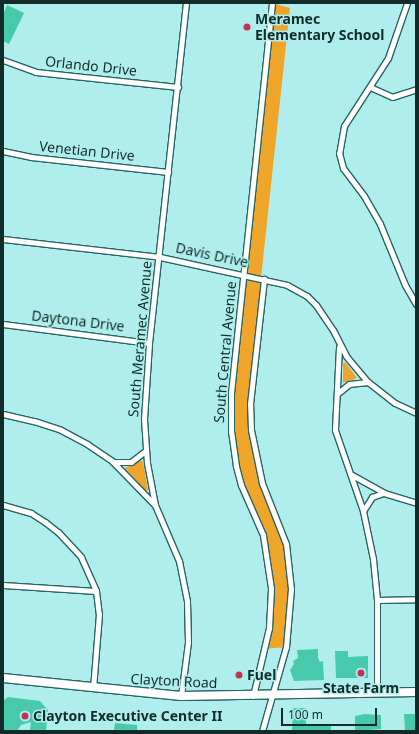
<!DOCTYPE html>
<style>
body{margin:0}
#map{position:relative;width:419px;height:734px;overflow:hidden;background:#afeeec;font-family:"Noto Sans",sans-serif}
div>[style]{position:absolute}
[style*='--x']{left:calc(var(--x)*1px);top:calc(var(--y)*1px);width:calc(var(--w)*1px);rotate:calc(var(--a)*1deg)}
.green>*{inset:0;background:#efa42a}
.building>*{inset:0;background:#47caab}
.roads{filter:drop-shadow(1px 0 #276564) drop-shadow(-1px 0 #276564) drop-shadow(0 1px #276564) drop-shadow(0 -1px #276564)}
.street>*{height:5px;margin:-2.5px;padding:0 2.5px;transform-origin:2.5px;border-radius:2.5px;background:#fff}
.primary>*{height:8px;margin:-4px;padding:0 4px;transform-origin:4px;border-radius:4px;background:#fff}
.dots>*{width:11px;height:11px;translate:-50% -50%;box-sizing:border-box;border:2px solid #afeeec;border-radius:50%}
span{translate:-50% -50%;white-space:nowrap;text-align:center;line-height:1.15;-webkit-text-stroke:3px #afeeec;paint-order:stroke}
.poi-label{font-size:14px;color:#122b2b;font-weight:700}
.left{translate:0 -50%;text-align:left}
.street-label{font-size:14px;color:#122b2b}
.frame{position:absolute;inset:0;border:4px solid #122b2b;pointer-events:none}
.scale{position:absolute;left:281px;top:708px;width:96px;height:18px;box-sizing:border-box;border:2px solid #122b2b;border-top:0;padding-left:5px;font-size:12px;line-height:14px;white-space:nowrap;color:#122b2b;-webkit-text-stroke:3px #afeeec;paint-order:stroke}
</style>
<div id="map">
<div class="green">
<div style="clip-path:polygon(272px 3px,290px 8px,261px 278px,264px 279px,250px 404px,257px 466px,278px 519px,290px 570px,286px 647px,264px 649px,271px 609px,263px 535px,241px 485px,231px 414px)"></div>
<div style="clip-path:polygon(345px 362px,357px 378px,343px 383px,343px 364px)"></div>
<div style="clip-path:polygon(139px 460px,143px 462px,148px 490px,146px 491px,125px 468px)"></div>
</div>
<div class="building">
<div style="clip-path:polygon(7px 5px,24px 13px,9px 44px,3px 41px,3px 15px)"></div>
<div style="clip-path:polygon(318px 649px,318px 658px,320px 662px,323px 661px,324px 680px,294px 681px,290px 670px,294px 664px,293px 661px,298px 658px,297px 650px)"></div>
<div style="clip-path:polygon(335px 651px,348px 651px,348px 657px,368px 656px,368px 678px,336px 678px)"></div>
<div style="clip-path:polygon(8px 697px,40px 701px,48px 710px,46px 731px,30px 730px,31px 722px,21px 725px,17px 731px,3px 731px,3px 701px)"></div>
<div style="clip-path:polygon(293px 708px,306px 708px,306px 726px,331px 726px,331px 731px,292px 731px)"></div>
<div style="clip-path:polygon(365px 714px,381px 715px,381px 729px,355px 731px,355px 716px)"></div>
<div style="clip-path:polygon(404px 714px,416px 714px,416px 731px,405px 731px)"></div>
<div style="clip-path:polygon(115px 723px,137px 725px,137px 731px,114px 731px)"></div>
</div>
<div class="roads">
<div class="street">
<div style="--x:407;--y:3;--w:58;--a:109.1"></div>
<div style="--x:388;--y:58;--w:81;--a:122.9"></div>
<div style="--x:344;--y:126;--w:27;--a:100"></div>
<div style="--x:339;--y:153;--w:16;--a:75"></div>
<div style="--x:343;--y:168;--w:35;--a:53"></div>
<div style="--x:364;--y:196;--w:32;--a:60"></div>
<div style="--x:380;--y:224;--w:66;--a:67.7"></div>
<div style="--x:405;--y:285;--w:22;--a:60"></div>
<div style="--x:3;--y:60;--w:35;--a:20"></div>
<div style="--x:36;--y:72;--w:143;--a:6"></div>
<div style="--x:370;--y:87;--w:24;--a:24"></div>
<div style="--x:392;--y:97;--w:25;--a:-18"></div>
<div style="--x:3;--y:151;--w:29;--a:12"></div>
<div style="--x:31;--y:157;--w:138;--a:6.2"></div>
<div style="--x:3;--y:239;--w:158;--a:6.5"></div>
<div style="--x:160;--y:257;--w:130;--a:12.4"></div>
<div style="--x:287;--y:285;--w:23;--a:29"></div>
<div style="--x:307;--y:296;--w:13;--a:45"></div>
<div style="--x:316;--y:305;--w:30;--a:56"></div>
<div style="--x:333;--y:330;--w:29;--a:63"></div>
<div style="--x:346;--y:356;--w:34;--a:50"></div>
<div style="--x:368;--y:382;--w:34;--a:38"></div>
<div style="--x:395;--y:403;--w:23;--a:25"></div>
<div style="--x:3;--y:324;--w:147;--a:7.4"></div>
<div style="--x:339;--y:347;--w:83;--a:92.8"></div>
<div style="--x:335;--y:430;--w:86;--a:70.9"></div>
<div style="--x:363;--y:511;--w:49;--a:78.2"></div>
<div style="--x:373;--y:559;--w:41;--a:84.4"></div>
<div style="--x:377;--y:600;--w:93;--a:90"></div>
<div style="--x:338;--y:393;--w:14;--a:-39"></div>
<div style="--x:349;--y:384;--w:19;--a:-6"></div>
<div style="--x:3;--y:414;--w:32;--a:13"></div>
<div style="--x:34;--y:421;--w:28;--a:18"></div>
<div style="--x:61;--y:430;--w:30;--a:28"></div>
<div style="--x:87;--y:444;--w:30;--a:34"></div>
<div style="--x:112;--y:461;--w:60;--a:45.7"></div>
<div style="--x:113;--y:462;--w:18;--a:0"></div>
<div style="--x:131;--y:462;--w:18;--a:-38"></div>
<div style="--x:352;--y:475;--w:37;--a:29"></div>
<div style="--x:384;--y:493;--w:34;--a:17"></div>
<div style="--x:3;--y:505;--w:29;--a:16"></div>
<div style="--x:31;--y:513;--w:17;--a:33"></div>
<div style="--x:45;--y:522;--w:16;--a:38"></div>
<div style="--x:58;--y:532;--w:34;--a:47"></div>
<div style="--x:81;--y:557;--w:37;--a:66"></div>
<div style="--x:96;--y:591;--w:23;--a:83"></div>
<div style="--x:99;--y:614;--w:74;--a:94.6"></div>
<div style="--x:363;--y:511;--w:17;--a:-57"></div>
<div style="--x:372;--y:497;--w:12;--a:-20"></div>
<div style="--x:3;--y:585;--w:93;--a:3.7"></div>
<div style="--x:377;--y:600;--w:39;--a:-1"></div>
<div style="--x:181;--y:696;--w:54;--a:-82.6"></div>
<div style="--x:188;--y:642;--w:41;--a:-91.4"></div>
<div style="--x:187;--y:601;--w:41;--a:-101.3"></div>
<div style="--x:179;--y:561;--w:61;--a:-113.2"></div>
<div style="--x:155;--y:505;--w:43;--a:-100.8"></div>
<div style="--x:147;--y:463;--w:44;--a:-93.9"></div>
<div style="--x:144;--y:419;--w:76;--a:-86.2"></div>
<div style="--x:149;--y:343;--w:342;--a:-83.8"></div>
<div style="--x:253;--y:696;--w:70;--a:-76.8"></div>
<div style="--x:269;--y:628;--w:40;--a:-87.1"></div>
<div style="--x:271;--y:588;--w:54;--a:-98.6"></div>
<div style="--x:263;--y:535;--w:55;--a:-113.7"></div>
<div style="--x:241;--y:485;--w:20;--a:-105"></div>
<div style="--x:236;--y:466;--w:34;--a:-98"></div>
<div style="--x:231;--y:432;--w:39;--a:-90"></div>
<div style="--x:231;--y:393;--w:392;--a:-84"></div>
<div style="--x:262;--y:731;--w:87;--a:-74.1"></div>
<div style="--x:286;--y:647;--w:58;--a:-85.1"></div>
<div style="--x:291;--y:589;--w:45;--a:-96.3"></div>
<div style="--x:286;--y:544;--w:66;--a:-111.5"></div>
<div style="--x:262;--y:483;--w:54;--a:-101.7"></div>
<div style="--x:251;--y:430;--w:26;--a:-92"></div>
<div style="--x:250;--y:404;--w:126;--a:-83.6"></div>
</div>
<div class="primary">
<div style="--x:3;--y:678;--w:179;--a:5.8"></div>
<div style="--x:181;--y:696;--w:235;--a:-1"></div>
</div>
</div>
<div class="dots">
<div style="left:247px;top:27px;background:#c33351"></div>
<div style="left:361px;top:673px;background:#c33351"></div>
<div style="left:239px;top:675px;background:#c33351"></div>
<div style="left:25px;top:716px;background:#c33351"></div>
</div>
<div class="poi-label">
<span class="left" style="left:255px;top:27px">Meramec<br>Elementary School</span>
<span class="left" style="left:247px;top:675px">Fuel</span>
<span style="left:361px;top:688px">State Farm</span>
<span class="left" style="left:33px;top:716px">Clayton Executive Center II</span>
</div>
<div class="street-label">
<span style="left:91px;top:66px;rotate:6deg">Orlando Drive</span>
<span style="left:87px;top:151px;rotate:6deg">Venetian Drive</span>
<span style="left:212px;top:255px;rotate:12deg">Davis Drive</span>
<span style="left:78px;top:321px;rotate:7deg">Daytona Drive</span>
<span style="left:140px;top:339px;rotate:-85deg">South Meramec Avenue</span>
<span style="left:225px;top:352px;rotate:-85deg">South Central Avenue</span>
<span style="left:174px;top:681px;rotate:3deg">Clayton Road</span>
</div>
<div class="frame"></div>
<div class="scale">100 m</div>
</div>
